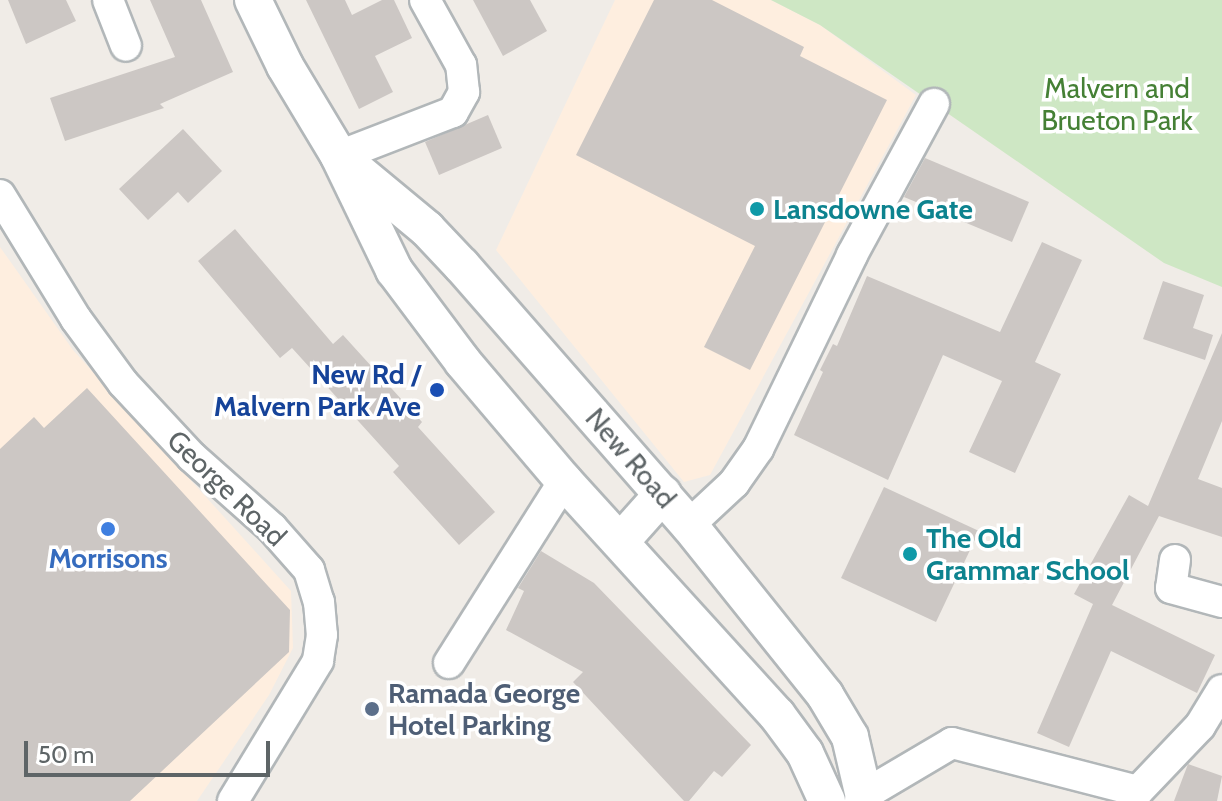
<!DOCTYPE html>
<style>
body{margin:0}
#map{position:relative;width:1222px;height:801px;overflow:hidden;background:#f0ece7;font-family:Cabin,sans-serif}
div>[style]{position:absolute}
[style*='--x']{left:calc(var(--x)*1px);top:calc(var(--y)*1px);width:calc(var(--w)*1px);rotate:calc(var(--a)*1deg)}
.commercial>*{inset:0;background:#feeedf}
.green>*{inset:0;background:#cee7c4}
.building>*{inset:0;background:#ccc7c4}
.roads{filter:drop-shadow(2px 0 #b2b7b9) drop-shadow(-2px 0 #b2b7b9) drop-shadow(0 2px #b2b7b9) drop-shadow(0 -2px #b2b7b9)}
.minor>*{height:30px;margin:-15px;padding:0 15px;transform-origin:15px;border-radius:15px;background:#fff}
.tertiary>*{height:36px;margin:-18px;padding:0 18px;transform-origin:18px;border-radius:18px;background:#fff}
.dots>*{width:22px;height:22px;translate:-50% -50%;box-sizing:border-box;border:4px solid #fff;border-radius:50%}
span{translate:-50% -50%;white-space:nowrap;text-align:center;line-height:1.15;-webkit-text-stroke:7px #fff;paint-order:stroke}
.park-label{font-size:28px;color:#458035}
.culture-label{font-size:28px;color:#0d838f;font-weight:700}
.left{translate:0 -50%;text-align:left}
.transit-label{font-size:28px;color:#164399;font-weight:700}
.right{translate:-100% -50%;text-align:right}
.street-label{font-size:28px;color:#5e6567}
.shop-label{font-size:28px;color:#366cbe;font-weight:700}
.service-label{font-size:28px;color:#4e5e75;font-weight:700}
.scale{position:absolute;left:24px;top:741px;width:246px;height:36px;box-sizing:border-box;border:4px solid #5e6567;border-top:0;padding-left:10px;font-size:24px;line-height:28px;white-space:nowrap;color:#5e6567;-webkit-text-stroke:6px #fff;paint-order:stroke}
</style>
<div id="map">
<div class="commercial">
<div style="clip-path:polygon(615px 0,771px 0,820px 25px,916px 95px,710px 475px,684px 482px,496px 250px)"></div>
<div style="clip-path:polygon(0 247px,73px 350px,291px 591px,293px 648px,269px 695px,197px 801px,0 801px)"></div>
</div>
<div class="green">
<div style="clip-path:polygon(771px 0,1222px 0,1222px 287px,1164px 263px,820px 25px)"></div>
</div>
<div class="building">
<div style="clip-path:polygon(8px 0,66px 0,76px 21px,26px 44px)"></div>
<div style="clip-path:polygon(150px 0,201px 0,233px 72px,160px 104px,164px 108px,65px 141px,50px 98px,175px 57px)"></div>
<div style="clip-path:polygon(306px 0,345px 0,352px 15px,382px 0,394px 0,412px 38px,375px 56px,393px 92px,359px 109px)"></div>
<div style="clip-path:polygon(473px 0,530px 0,547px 31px,503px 56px)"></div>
<div style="clip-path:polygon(654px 0,712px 0,804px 47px,800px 56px,887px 100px,750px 370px,704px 347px,755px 246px,576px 155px)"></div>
<div style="clip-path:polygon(488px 115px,502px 148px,439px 175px,425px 142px)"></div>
<div style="clip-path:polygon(183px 129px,222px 171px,188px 203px,178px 192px,148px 220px,119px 189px)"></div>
<div style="clip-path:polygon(925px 158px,1029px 202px,1012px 242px,904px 197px)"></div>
<div style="clip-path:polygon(235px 229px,333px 344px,343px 335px,422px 422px,418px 427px,495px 512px,459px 545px,393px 472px,399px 466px,292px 348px,280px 358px,198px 261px)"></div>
<div style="clip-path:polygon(1042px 242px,1082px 260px,1035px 362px,1061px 374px,1015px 473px,969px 452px,1002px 381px,943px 355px,888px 480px,794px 435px,823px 372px,820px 370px,833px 344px,837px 346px,867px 276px,1000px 332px)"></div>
<div style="clip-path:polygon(1163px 281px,1204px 295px,1193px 328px,1213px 335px,1205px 360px,1143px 339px)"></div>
<div style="clip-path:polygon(1222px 333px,1222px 421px,1198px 479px,1222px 488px,1222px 537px,1159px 516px,1112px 605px,1215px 655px,1197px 693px,1111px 651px,1069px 747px,1037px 733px,1093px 604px,1074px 594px,1129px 495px,1148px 506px)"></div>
<div style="clip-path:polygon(87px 388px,290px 610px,289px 652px,130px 801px,0 801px,0 449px,34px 417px,44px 428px)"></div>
<div style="clip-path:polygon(884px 487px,979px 531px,936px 622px,841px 578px)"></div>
<div style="clip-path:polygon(541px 551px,594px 583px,751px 745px,722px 777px,714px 771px,689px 801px,684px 801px,573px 682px,583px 672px,506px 630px,524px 591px,518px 588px)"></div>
<div style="clip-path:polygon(1188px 764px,1222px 776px,1217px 801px,1174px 801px)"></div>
</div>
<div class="roads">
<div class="minor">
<div style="--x:108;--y:0;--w:49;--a:68.6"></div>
<div style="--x:339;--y:156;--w:122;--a:-21.1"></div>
<div style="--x:453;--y:112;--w:23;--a:-61"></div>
<div style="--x:464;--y:92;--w:27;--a:-96"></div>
<div style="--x:461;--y:65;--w:74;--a:-119"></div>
<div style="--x:0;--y:195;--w:145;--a:58.5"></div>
<div style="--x:76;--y:319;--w:79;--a:53.7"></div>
<div style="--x:123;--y:383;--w:101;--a:47"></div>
<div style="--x:192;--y:457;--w:107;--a:41.6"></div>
<div style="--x:272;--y:528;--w:56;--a:48.6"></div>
<div style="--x:309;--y:570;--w:34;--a:73"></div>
<div style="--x:319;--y:602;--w:33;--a:85"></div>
<div style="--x:322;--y:635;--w:26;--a:99"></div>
<div style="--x:318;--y:661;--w:164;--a:121.3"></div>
<div style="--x:689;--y:525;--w:62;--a:-43"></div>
<div style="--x:734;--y:483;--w:42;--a:-54.8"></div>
<div style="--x:758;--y:449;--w:216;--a:-64.1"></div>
<div style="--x:852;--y:255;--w:172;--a:-61.5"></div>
<div style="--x:1175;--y:560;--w:28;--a:98"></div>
<div style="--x:1171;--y:588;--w:53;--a:15.4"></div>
<div style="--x:449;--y:663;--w:215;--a:-57.7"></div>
<div style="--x:860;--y:801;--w:7;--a:-56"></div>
<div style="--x:864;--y:795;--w:102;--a:-30.6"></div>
<div style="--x:952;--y:743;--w:192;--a:14.5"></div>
<div style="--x:1138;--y:791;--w:90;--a:-46.4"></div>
<div style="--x:1200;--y:726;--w:42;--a:-58.6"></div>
</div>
<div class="tertiary">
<div style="--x:253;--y:0;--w:73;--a:64.1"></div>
<div style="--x:285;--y:66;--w:105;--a:59"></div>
<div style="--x:339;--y:156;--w:127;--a:64.2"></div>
<div style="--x:394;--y:270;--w:115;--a:53.1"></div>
<div style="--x:463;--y:362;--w:156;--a:49.7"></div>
<div style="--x:564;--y:481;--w:316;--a:47.7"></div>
<div style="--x:777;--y:715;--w:47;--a:53.6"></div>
<div style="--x:805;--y:753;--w:53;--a:65.4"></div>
<div style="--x:350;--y:165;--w:100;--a:39.7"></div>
<div style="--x:427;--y:229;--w:51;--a:46.6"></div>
<div style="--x:462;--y:266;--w:344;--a:48.8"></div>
<div style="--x:689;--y:525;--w:218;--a:51.3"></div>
<div style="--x:825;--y:695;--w:49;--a:59.2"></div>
<div style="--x:850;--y:737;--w:66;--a:76.8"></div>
<div style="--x:621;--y:541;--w:63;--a:-48.2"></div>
</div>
</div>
<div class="dots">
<div style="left:757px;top:209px;background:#0f9aa8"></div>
<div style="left:437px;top:390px;background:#1a4fb4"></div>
<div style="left:108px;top:529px;background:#3f7fe0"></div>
<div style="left:910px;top:554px;background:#0f9aa8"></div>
<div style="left:372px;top:709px;background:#5c6f8a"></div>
</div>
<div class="park-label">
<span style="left:1117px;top:104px">Malvern and<br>Brueton Park</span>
</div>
<div class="culture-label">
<span class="left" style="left:773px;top:209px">Lansdowne Gate</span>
<span class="left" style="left:926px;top:554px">The Old<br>Grammar School</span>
</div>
<div class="transit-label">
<span class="right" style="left:421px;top:390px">New Rd /<br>Malvern Park Ave</span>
</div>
<div class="street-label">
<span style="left:631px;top:458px;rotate:49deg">New Road</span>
<span style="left:227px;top:488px;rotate:44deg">George Road</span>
</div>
<div class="shop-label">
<span style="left:108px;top:558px">Morrisons</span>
</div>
<div class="service-label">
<span class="left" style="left:388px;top:709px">Ramada George<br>Hotel Parking</span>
</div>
<div class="scale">50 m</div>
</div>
